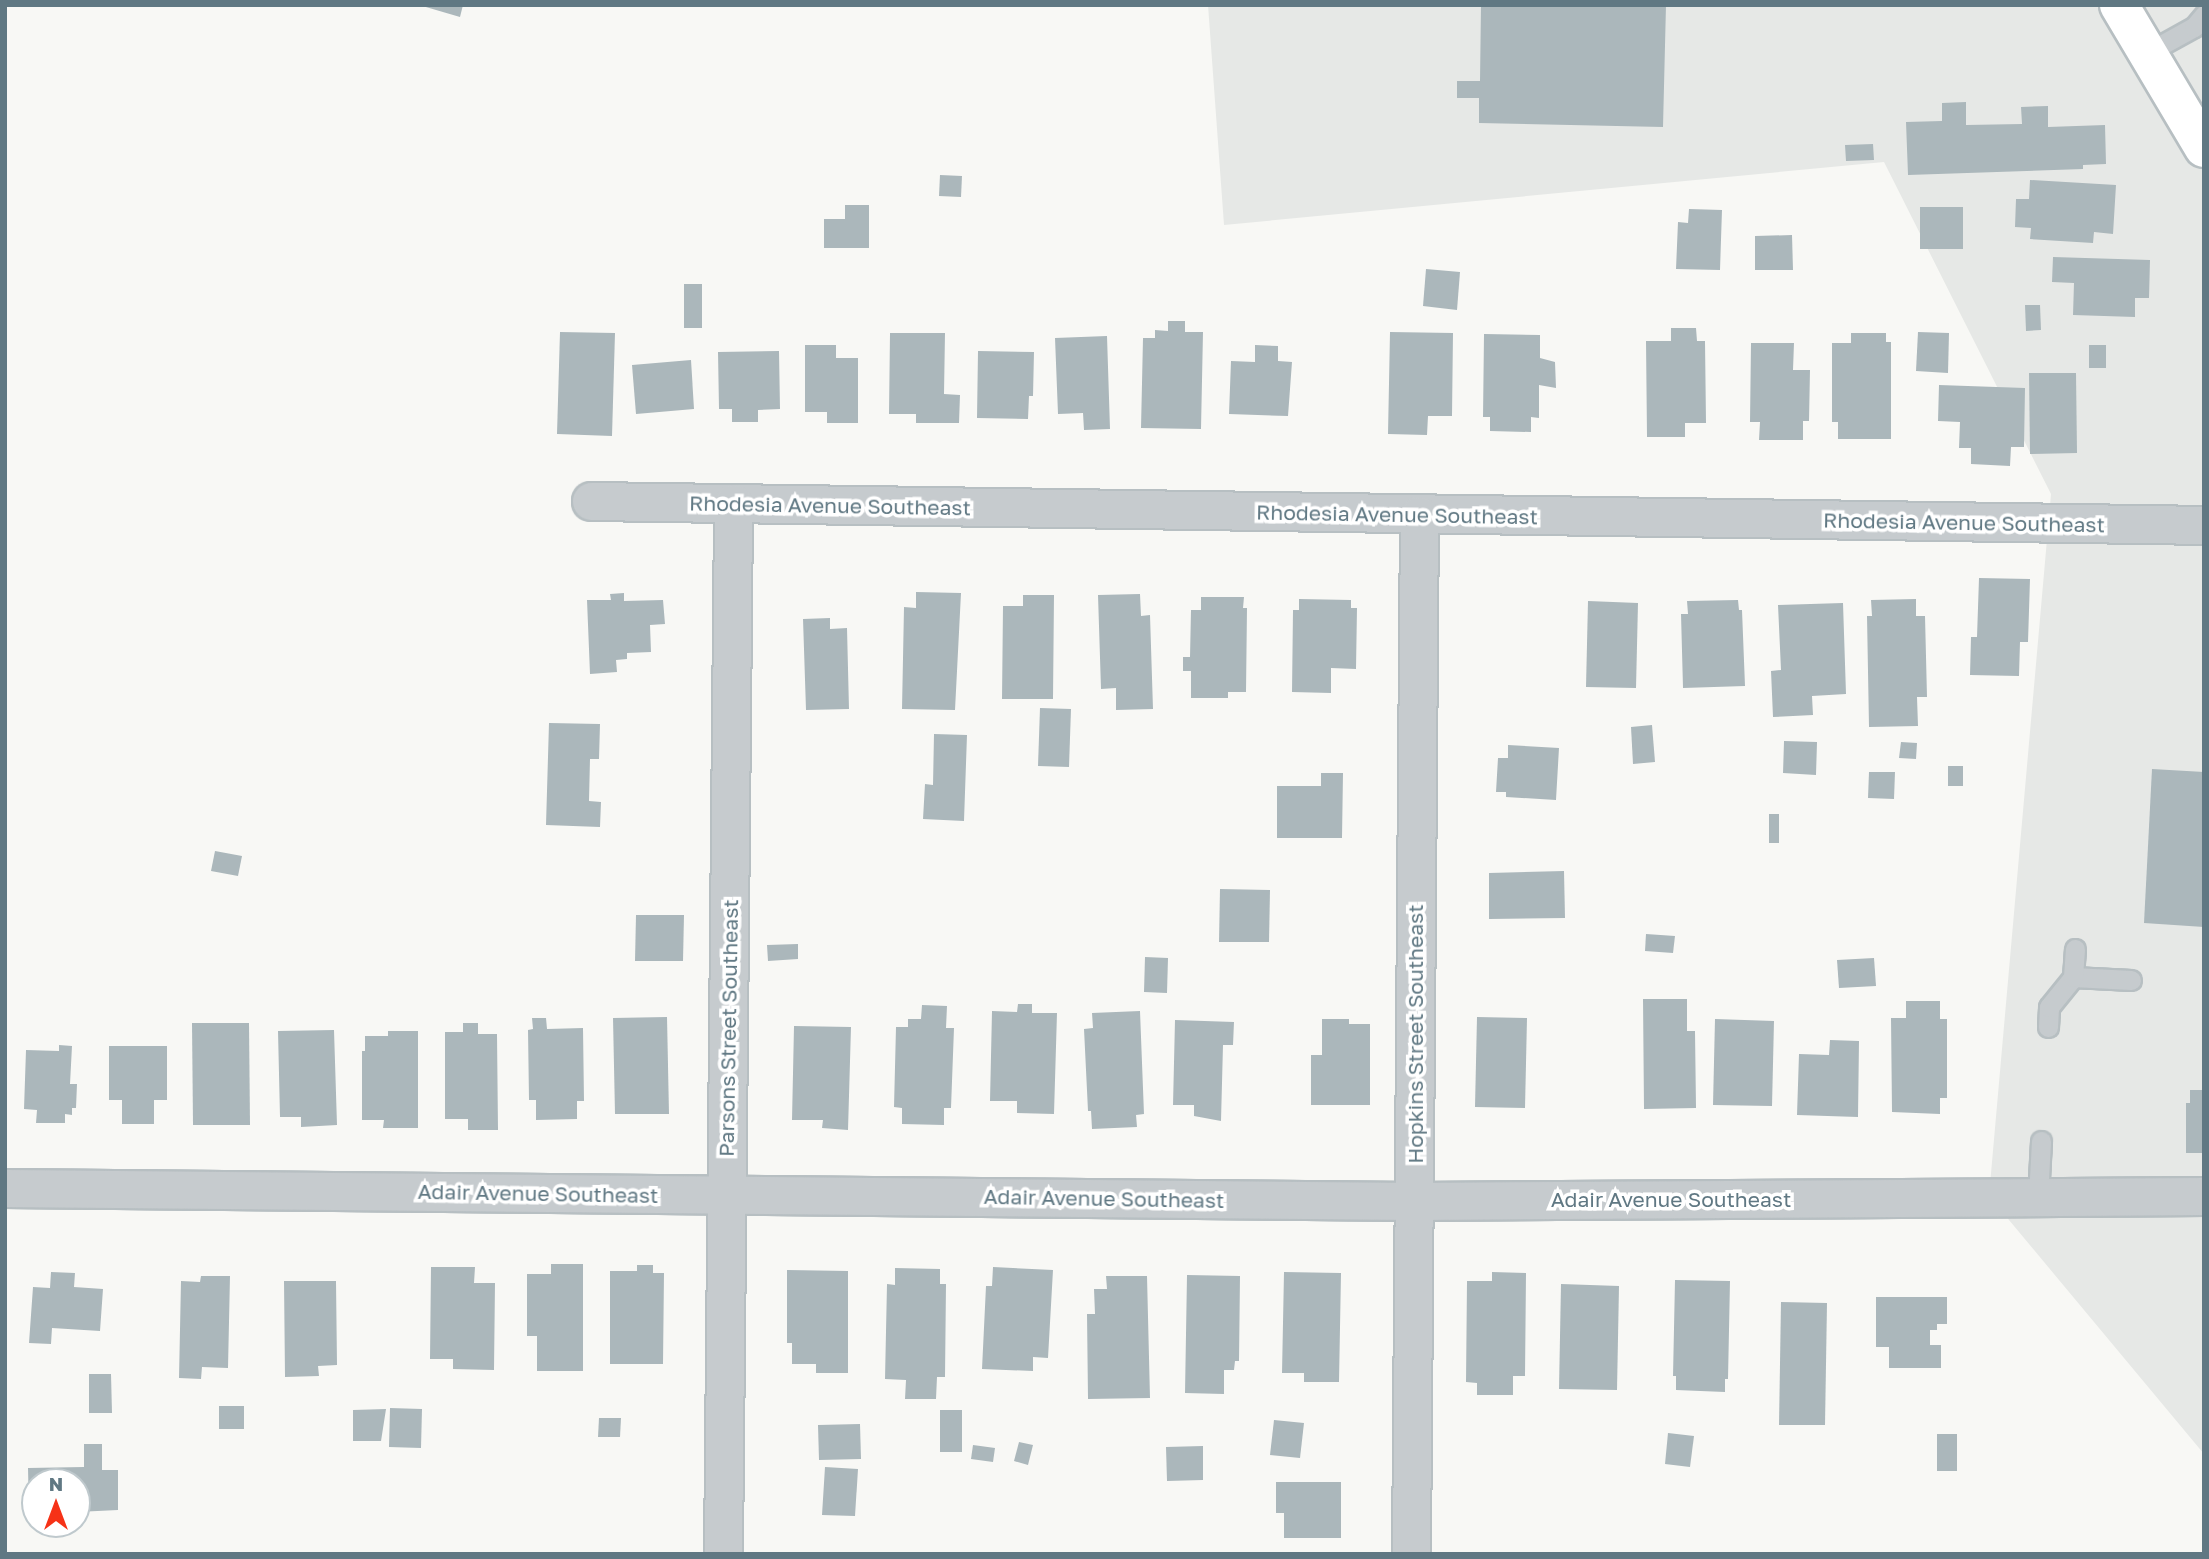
<!DOCTYPE html>
<style>
body{margin:0}
#map{position:relative;width:2209px;height:1559px;overflow:hidden;background:#f8f8f5;font-family:"Golos Text",sans-serif}
div>[style]{position:absolute}
[style*='--x']{left:calc(var(--x)*1px);top:calc(var(--y)*1px);width:calc(var(--w)*1px);rotate:calc(var(--a)*1deg)}
.built>*{inset:0;background:#e6e8e6}
.building>*{inset:0;background:#abb7bb}
.roads{filter:drop-shadow(2px 0 #b7bfc2) drop-shadow(-2px 0 #b7bfc2) drop-shadow(0 2px #b7bfc2) drop-shadow(0 -2px #b7bfc2)}
.lane>*{height:19px;margin:-9.5px;padding:0 9.5px;transform-origin:9.5px;border-radius:9.5px;background:#c6cbce}
.street>*{height:37px;margin:-18.5px;padding:0 18.5px;transform-origin:18.5px;border-radius:18.5px;background:#c6cbce}
.secondary>*{height:38px;margin:-19px;padding:0 19px;transform-origin:19px;border-radius:19px;background:#fff}
span{translate:-50% -50%;white-space:nowrap;text-align:center;line-height:1.15;-webkit-text-stroke:7px #fff;paint-order:stroke}
.street-label{font-size:21px;color:#607883}
.frame{position:absolute;inset:0;border:7px solid #607883;pointer-events:none}
.north{position:absolute;left:21px;top:1468px;width:70px;height:70px;box-sizing:border-box;background:#fff;border:2px solid #bfc9cd;border-radius:50%;rotate:0deg;font-size:19px;font-weight:700;line-height:28px;text-align:center;color:#607883}
.north::after{content:'';display:block;margin:auto;width:24px;height:32px;background:#f63217;clip-path:polygon(50% 0,100% 100%,50% 72%,0 100%)}
</style>
<div id="map">
<div class="built">
<div style="clip-path:polygon(1208px 5px,2204px 5px,2204px 1454px,1989px 1196px,2051px 494px,1884px 162px,1224px 225px)"></div>
</div>
<div class="building">
<div style="clip-path:polygon(419px 5px,463px 5px,460px 17px)"></div>
<div style="clip-path:polygon(1481px 5px,1666px 5px,1663px 127px,1479px 123px,1479px 98px,1457px 98px,1457px 81px,1480px 81px)"></div>
<div style="clip-path:polygon(1966px 102px,1966px 125px,2022px 124px,2021px 107px,2048px 106px,2048px 127px,2105px 125px,2106px 164px,2083px 165px,2083px 169px,1908px 175px,1906px 122px,1942px 121px,1942px 103px)"></div>
<div style="clip-path:polygon(1873px 144px,1874px 160px,1846px 161px,1845px 145px)"></div>
<div style="clip-path:polygon(940px 175px,962px 176px,961px 197px,939px 196px)"></div>
<div style="clip-path:polygon(2030px 180px,2116px 185px,2113px 234px,2094px 232px,2093px 243px,2030px 239px,2031px 228px,2015px 227px,2016px 199px,2029px 199px)"></div>
<div style="clip-path:polygon(845px 205px,869px 205px,869px 248px,824px 248px,824px 219px,845px 219px)"></div>
<div style="clip-path:polygon(1920px 207px,1963px 207px,1963px 249px,1920px 249px)"></div>
<div style="clip-path:polygon(1689px 209px,1722px 210px,1720px 270px,1676px 269px,1678px 222px,1688px 223px)"></div>
<div style="clip-path:polygon(1792px 235px,1793px 270px,1755px 270px,1755px 236px)"></div>
<div style="clip-path:polygon(2053px 257px,2150px 260px,2149px 298px,2135px 298px,2135px 317px,2073px 315px,2074px 283px,2052px 282px)"></div>
<div style="clip-path:polygon(1426px 269px,1460px 272px,1457px 310px,1423px 306px)"></div>
<div style="clip-path:polygon(684px 284px,702px 284px,702px 328px,684px 328px)"></div>
<div style="clip-path:polygon(2025px 305px,2040px 305px,2041px 330px,2026px 331px)"></div>
<div style="clip-path:polygon(1168px 321px,1185px 321px,1185px 332px,1203px 332px,1201px 429px,1141px 428px,1143px 338px,1155px 338px,1155px 330px,1168px 331px)"></div>
<div style="clip-path:polygon(1671px 328px,1696px 328px,1697px 341px,1705px 341px,1706px 423px,1685px 423px,1685px 437px,1647px 437px,1646px 341px,1671px 341px)"></div>
<div style="clip-path:polygon(560px 332px,615px 333px,612px 436px,557px 434px)"></div>
<div style="clip-path:polygon(1390px 332px,1453px 333px,1452px 416px,1428px 416px,1427px 435px,1388px 434px)"></div>
<div style="clip-path:polygon(1918px 332px,1949px 333px,1948px 373px,1916px 371px)"></div>
<div style="clip-path:polygon(890px 333px,945px 333px,944px 394px,960px 395px,959px 423px,916px 423px,916px 414px,889px 414px)"></div>
<div style="clip-path:polygon(1851px 333px,1886px 333px,1886px 342px,1891px 342px,1891px 439px,1838px 439px,1838px 422px,1832px 422px,1832px 343px,1851px 343px)"></div>
<div style="clip-path:polygon(1484px 334px,1540px 335px,1540px 358px,1555px 362px,1556px 388px,1539px 385px,1539px 418px,1531px 417px,1531px 432px,1490px 431px,1490px 417px,1483px 417px)"></div>
<div style="clip-path:polygon(1107px 336px,1110px 429px,1084px 430px,1083px 413px,1058px 414px,1055px 338px)"></div>
<div style="clip-path:polygon(1751px 343px,1794px 343px,1793px 370px,1810px 370px,1809px 421px,1803px 421px,1803px 440px,1759px 440px,1760px 422px,1750px 422px)"></div>
<div style="clip-path:polygon(805px 345px,836px 345px,836px 358px,858px 358px,858px 423px,827px 423px,827px 412px,805px 412px)"></div>
<div style="clip-path:polygon(1255px 345px,1278px 346px,1278px 361px,1292px 362px,1288px 416px,1229px 414px,1231px 361px,1255px 362px)"></div>
<div style="clip-path:polygon(2089px 345px,2106px 345px,2106px 368px,2089px 368px)"></div>
<div style="clip-path:polygon(779px 351px,780px 409px,758px 410px,758px 422px,732px 422px,732px 409px,719px 409px,718px 352px)"></div>
<div style="clip-path:polygon(978px 351px,1034px 352px,1033px 396px,1029px 396px,1028px 419px,977px 418px)"></div>
<div style="clip-path:polygon(691px 360px,694px 409px,636px 414px,632px 365px)"></div>
<div style="clip-path:polygon(2029px 373px,2076px 373px,2077px 453px,2030px 454px)"></div>
<div style="clip-path:polygon(1939px 385px,2025px 388px,2024px 447px,2011px 447px,2010px 466px,1971px 464px,1971px 448px,1959px 448px,1960px 422px,1938px 421px)"></div>
<div style="clip-path:polygon(1979px 578px,2030px 579px,2028px 642px,2020px 642px,2019px 676px,1970px 675px,1971px 637px,1977px 637px)"></div>
<div style="clip-path:polygon(916px 592px,961px 593px,955px 710px,902px 709px,904px 607px,916px 608px)"></div>
<div style="clip-path:polygon(624px 593px,624px 601px,663px 600px,665px 624px,650px 625px,651px 652px,627px 653px,627px 659px,616px 660px,617px 672px,590px 674px,587px 600px,611px 600px,610px 594px)"></div>
<div style="clip-path:polygon(1140px 594px,1141px 616px,1150px 615px,1153px 709px,1116px 710px,1116px 688px,1101px 689px,1098px 595px)"></div>
<div style="clip-path:polygon(1023px 595px,1054px 595px,1053px 699px,1002px 699px,1003px 606px,1023px 606px)"></div>
<div style="clip-path:polygon(1201px 597px,1244px 597px,1243px 608px,1247px 608px,1246px 692px,1228px 692px,1228px 698px,1191px 698px,1191px 671px,1183px 671px,1183px 657px,1190px 657px,1191px 610px,1201px 610px)"></div>
<div style="clip-path:polygon(1299px 599px,1351px 600px,1351px 608px,1357px 608px,1356px 669px,1331px 668px,1331px 693px,1292px 692px,1293px 610px,1299px 610px)"></div>
<div style="clip-path:polygon(1916px 599px,1916px 616px,1925px 616px,1927px 697px,1917px 697px,1918px 726px,1869px 727px,1867px 616px,1872px 616px,1871px 600px)"></div>
<div style="clip-path:polygon(1738px 600px,1739px 610px,1742px 610px,1745px 686px,1683px 688px,1681px 614px,1688px 614px,1687px 601px)"></div>
<div style="clip-path:polygon(1588px 601px,1638px 603px,1636px 688px,1586px 687px)"></div>
<div style="clip-path:polygon(1843px 603px,1846px 694px,1812px 696px,1813px 715px,1773px 717px,1771px 671px,1781px 670px,1778px 605px)"></div>
<div style="clip-path:polygon(830px 618px,830px 629px,847px 628px,849px 709px,806px 710px,803px 619px)"></div>
<div style="clip-path:polygon(1040px 708px,1071px 709px,1069px 767px,1038px 766px)"></div>
<div style="clip-path:polygon(549px 723px,600px 724px,599px 759px,590px 759px,589px 801px,601px 802px,600px 827px,546px 825px)"></div>
<div style="clip-path:polygon(1652px 725px,1655px 762px,1633px 764px,1631px 727px)"></div>
<div style="clip-path:polygon(934px 734px,967px 735px,964px 821px,923px 819px,925px 784px,933px 785px)"></div>
<div style="clip-path:polygon(1784px 741px,1817px 742px,1816px 775px,1783px 773px)"></div>
<div style="clip-path:polygon(1901px 742px,1917px 743px,1916px 759px,1899px 758px)"></div>
<div style="clip-path:polygon(1508px 745px,1559px 748px,1556px 800px,1506px 797px,1506px 792px,1496px 792px,1498px 758px,1508px 758px)"></div>
<div style="clip-path:polygon(1948px 766px,1963px 766px,1963px 786px,1948px 786px)"></div>
<div style="clip-path:polygon(2152px 769px,2204px 772px,2204px 927px,2144px 923px)"></div>
<div style="clip-path:polygon(1869px 772px,1895px 772px,1894px 799px,1868px 798px)"></div>
<div style="clip-path:polygon(1321px 773px,1343px 773px,1342px 838px,1277px 838px,1277px 786px,1321px 786px)"></div>
<div style="clip-path:polygon(1769px 814px,1779px 814px,1779px 843px,1769px 843px)"></div>
<div style="clip-path:polygon(215px 851px,242px 856px,238px 876px,211px 871px)"></div>
<div style="clip-path:polygon(1564px 871px,1565px 918px,1489px 919px,1489px 873px)"></div>
<div style="clip-path:polygon(1220px 889px,1270px 890px,1269px 942px,1219px 942px)"></div>
<div style="clip-path:polygon(636px 915px,684px 915px,683px 961px,635px 961px)"></div>
<div style="clip-path:polygon(1646px 934px,1675px 936px,1673px 953px,1645px 951px)"></div>
<div style="clip-path:polygon(798px 944px,798px 959px,768px 961px,767px 945px)"></div>
<div style="clip-path:polygon(1145px 957px,1168px 958px,1167px 993px,1144px 992px)"></div>
<div style="clip-path:polygon(1874px 958px,1876px 986px,1839px 988px,1837px 960px)"></div>
<div style="clip-path:polygon(1643px 999px,1687px 999px,1687px 1031px,1695px 1031px,1696px 1108px,1644px 1109px)"></div>
<div style="clip-path:polygon(1906px 1001px,1940px 1001px,1940px 1019px,1947px 1019px,1947px 1098px,1940px 1098px,1940px 1114px,1892px 1112px,1891px 1018px,1906px 1018px)"></div>
<div style="clip-path:polygon(1018px 1004px,1032px 1004px,1032px 1013px,1057px 1013px,1054px 1114px,1017px 1113px,1017px 1101px,990px 1101px,992px 1011px,1017px 1012px)"></div>
<div style="clip-path:polygon(922px 1005px,947px 1006px,946px 1028px,954px 1028px,951px 1108px,944px 1108px,944px 1125px,902px 1124px,902px 1108px,894px 1107px,896px 1027px,908px 1027px,908px 1019px,921px 1019px)"></div>
<div style="clip-path:polygon(1140px 1011px,1144px 1114px,1136px 1115px,1137px 1127px,1092px 1129px,1091px 1111px,1088px 1111px,1084px 1029px,1093px 1028px,1092px 1013px)"></div>
<div style="clip-path:polygon(667px 1017px,669px 1114px,615px 1114px,613px 1018px)"></div>
<div style="clip-path:polygon(1477px 1017px,1527px 1018px,1525px 1108px,1475px 1107px)"></div>
<div style="clip-path:polygon(532px 1018px,546px 1018px,547px 1029px,583px 1028px,584px 1101px,577px 1101px,577px 1119px,536px 1120px,536px 1100px,529px 1100px,528px 1030px,533px 1029px)"></div>
<div style="clip-path:polygon(1322px 1019px,1349px 1019px,1349px 1024px,1370px 1024px,1370px 1105px,1311px 1105px,1311px 1055px,1322px 1055px)"></div>
<div style="clip-path:polygon(1715px 1019px,1774px 1021px,1772px 1106px,1713px 1105px)"></div>
<div style="clip-path:polygon(1175px 1020px,1234px 1022px,1233px 1045px,1223px 1045px,1221px 1121px,1194px 1116px,1194px 1105px,1173px 1105px)"></div>
<div style="clip-path:polygon(192px 1023px,249px 1023px,250px 1125px,193px 1125px)"></div>
<div style="clip-path:polygon(463px 1023px,478px 1023px,478px 1034px,497px 1034px,498px 1130px,468px 1130px,468px 1119px,445px 1119px,445px 1032px,463px 1032px)"></div>
<div style="clip-path:polygon(794px 1026px,851px 1027px,848px 1130px,822px 1128px,823px 1120px,792px 1120px)"></div>
<div style="clip-path:polygon(334px 1030px,337px 1125px,301px 1127px,301px 1117px,280px 1117px,278px 1031px)"></div>
<div style="clip-path:polygon(388px 1031px,418px 1031px,418px 1128px,383px 1128px,384px 1120px,362px 1120px,362px 1051px,365px 1051px,365px 1036px,388px 1036px)"></div>
<div style="clip-path:polygon(1830px 1040px,1859px 1041px,1858px 1117px,1797px 1115px,1799px 1054px,1829px 1055px)"></div>
<div style="clip-path:polygon(59px 1045px,72px 1046px,70px 1084px,77px 1084px,76px 1108px,72px 1108px,72px 1115px,65px 1114px,65px 1123px,36px 1123px,37px 1110px,24px 1109px,26px 1050px,59px 1051px)"></div>
<div style="clip-path:polygon(109px 1046px,167px 1046px,167px 1100px,154px 1100px,154px 1124px,122px 1124px,122px 1100px,109px 1100px)"></div>
<div style="clip-path:polygon(2190px 1090px,2204px 1090px,2204px 1153px,2186px 1153px,2186px 1103px,2190px 1103px)"></div>
<div style="clip-path:polygon(551px 1264px,583px 1264px,583px 1371px,537px 1371px,537px 1336px,527px 1336px,527px 1274px,551px 1274px)"></div>
<div style="clip-path:polygon(637px 1265px,653px 1265px,653px 1273px,664px 1273px,663px 1364px,610px 1364px,610px 1271px,637px 1271px)"></div>
<div style="clip-path:polygon(431px 1267px,475px 1267px,474px 1283px,495px 1283px,494px 1370px,453px 1369px,453px 1359px,430px 1359px)"></div>
<div style="clip-path:polygon(993px 1267px,1053px 1270px,1048px 1358px,1033px 1357px,1033px 1371px,982px 1369px,986px 1286px,992px 1286px)"></div>
<div style="clip-path:polygon(895px 1268px,940px 1269px,940px 1284px,946px 1284px,945px 1377px,937px 1377px,936px 1399px,905px 1399px,906px 1380px,885px 1379px,887px 1284px,895px 1285px)"></div>
<div style="clip-path:polygon(787px 1270px,848px 1271px,848px 1373px,816px 1373px,816px 1364px,792px 1364px,792px 1343px,787px 1343px)"></div>
<div style="clip-path:polygon(51px 1272px,75px 1273px,74px 1287px,103px 1289px,100px 1331px,52px 1328px,51px 1344px,29px 1343px,33px 1287px,50px 1288px)"></div>
<div style="clip-path:polygon(1284px 1272px,1341px 1273px,1339px 1382px,1304px 1382px,1304px 1373px,1282px 1373px)"></div>
<div style="clip-path:polygon(1492px 1272px,1526px 1273px,1525px 1376px,1513px 1376px,1513px 1395px,1477px 1395px,1477px 1383px,1466px 1382px,1467px 1281px,1492px 1281px)"></div>
<div style="clip-path:polygon(1187px 1275px,1240px 1276px,1239px 1361px,1235px 1361px,1234px 1370px,1224px 1370px,1224px 1394px,1185px 1393px)"></div>
<div style="clip-path:polygon(201px 1276px,230px 1276px,228px 1368px,202px 1367px,201px 1379px,179px 1378px,181px 1281px,200px 1282px)"></div>
<div style="clip-path:polygon(1106px 1276px,1147px 1276px,1150px 1398px,1088px 1399px,1087px 1314px,1095px 1314px,1094px 1289px,1107px 1289px)"></div>
<div style="clip-path:polygon(1675px 1280px,1730px 1281px,1728px 1379px,1725px 1379px,1725px 1392px,1676px 1390px,1676px 1376px,1673px 1376px)"></div>
<div style="clip-path:polygon(284px 1281px,336px 1281px,337px 1365px,318px 1366px,319px 1376px,285px 1377px)"></div>
<div style="clip-path:polygon(1561px 1284px,1619px 1286px,1617px 1390px,1559px 1389px)"></div>
<div style="clip-path:polygon(1876px 1297px,1947px 1297px,1947px 1324px,1937px 1324px,1937px 1330px,1930px 1330px,1930px 1345px,1941px 1345px,1941px 1368px,1889px 1368px,1889px 1347px,1876px 1347px)"></div>
<div style="clip-path:polygon(1781px 1302px,1827px 1303px,1825px 1425px,1779px 1425px)"></div>
<div style="clip-path:polygon(89px 1374px,111px 1374px,112px 1413px,89px 1413px)"></div>
<div style="clip-path:polygon(219px 1406px,244px 1406px,244px 1429px,219px 1429px)"></div>
<div style="clip-path:polygon(390px 1408px,422px 1409px,421px 1448px,389px 1447px)"></div>
<div style="clip-path:polygon(386px 1409px,381px 1441px,353px 1441px,353px 1410px)"></div>
<div style="clip-path:polygon(940px 1410px,962px 1410px,962px 1452px,940px 1452px)"></div>
<div style="clip-path:polygon(599px 1418px,621px 1418px,620px 1437px,598px 1437px)"></div>
<div style="clip-path:polygon(1274px 1420px,1304px 1423px,1300px 1458px,1270px 1455px)"></div>
<div style="clip-path:polygon(860px 1424px,861px 1459px,819px 1460px,818px 1425px)"></div>
<div style="clip-path:polygon(1668px 1433px,1694px 1436px,1690px 1467px,1665px 1464px)"></div>
<div style="clip-path:polygon(1937px 1434px,1957px 1434px,1957px 1471px,1937px 1471px)"></div>
<div style="clip-path:polygon(1019px 1442px,1033px 1445px,1028px 1465px,1014px 1461px)"></div>
<div style="clip-path:polygon(84px 1444px,102px 1444px,102px 1470px,118px 1470px,118px 1510px,77px 1512px,77px 1482px,35px 1482px,35px 1513px,29px 1513px,28px 1468px,84px 1467px)"></div>
<div style="clip-path:polygon(973px 1445px,995px 1448px,993px 1462px,971px 1459px)"></div>
<div style="clip-path:polygon(1203px 1446px,1203px 1480px,1167px 1481px,1166px 1447px)"></div>
<div style="clip-path:polygon(825px 1467px,858px 1469px,855px 1516px,822px 1515px)"></div>
<div style="clip-path:polygon(1276px 1482px,1341px 1482px,1341px 1538px,1284px 1538px,1284px 1513px,1276px 1513px)"></div>
</div>
<div class="roads">
<div class="lane">
<div style="--x:2145;--y:54;--w:56;--a:-28.9"></div>
<div style="--x:2194;--y:27;--w:16;--a:-50"></div>
<div style="--x:2073;--y:977;--w:58;--a:3"></div>
<div style="--x:2048;--y:1027;--w:20;--a:-87"></div>
<div style="--x:2049;--y:1007;--w:38;--a:-51"></div>
<div style="--x:2073;--y:977;--w:28;--a:-86"></div>
<div style="--x:2038;--y:1197;--w:56;--a:-86.9"></div>
</div>
<div class="street">
<div style="--x:591;--y:501;--w:1613;--a:0.85"></div>
<div style="--x:5;--y:1188;--w:1409;--a:0.53"></div>
<div style="--x:1414;--y:1201;--w:790;--a:-0.36"></div>
<div style="--x:723;--y:1554;--w:1051;--a:-89.45"></div>
<div style="--x:1411;--y:1554;--w:1039;--a:-89.56"></div>
</div>
<div class="secondary">
<div style="--x:2119;--y:5;--w:166;--a:59.3"></div>
</div>
</div>
<div class="street-label">
<span style="left:830px;top:505px;rotate:1deg">Rhodesia Avenue Southeast</span>
<span style="left:1397px;top:514px;rotate:1deg">Rhodesia Avenue Southeast</span>
<span style="left:1964px;top:522px;rotate:1deg">Rhodesia Avenue Southeast</span>
<span style="left:728px;top:1028px;rotate:-89deg">Parsons Street Southeast</span>
<span style="left:1415px;top:1034px;rotate:-90deg">Hopkins Street Southeast</span>
<span style="left:538px;top:1193px;rotate:1deg">Adair Avenue Southeast</span>
<span style="left:1104px;top:1198px;rotate:1deg">Adair Avenue Southeast</span>
<span style="left:1671px;top:1199px">Adair Avenue Southeast</span>
</div>
<div class="frame"></div>
<div class="north">N</div>
</div>
